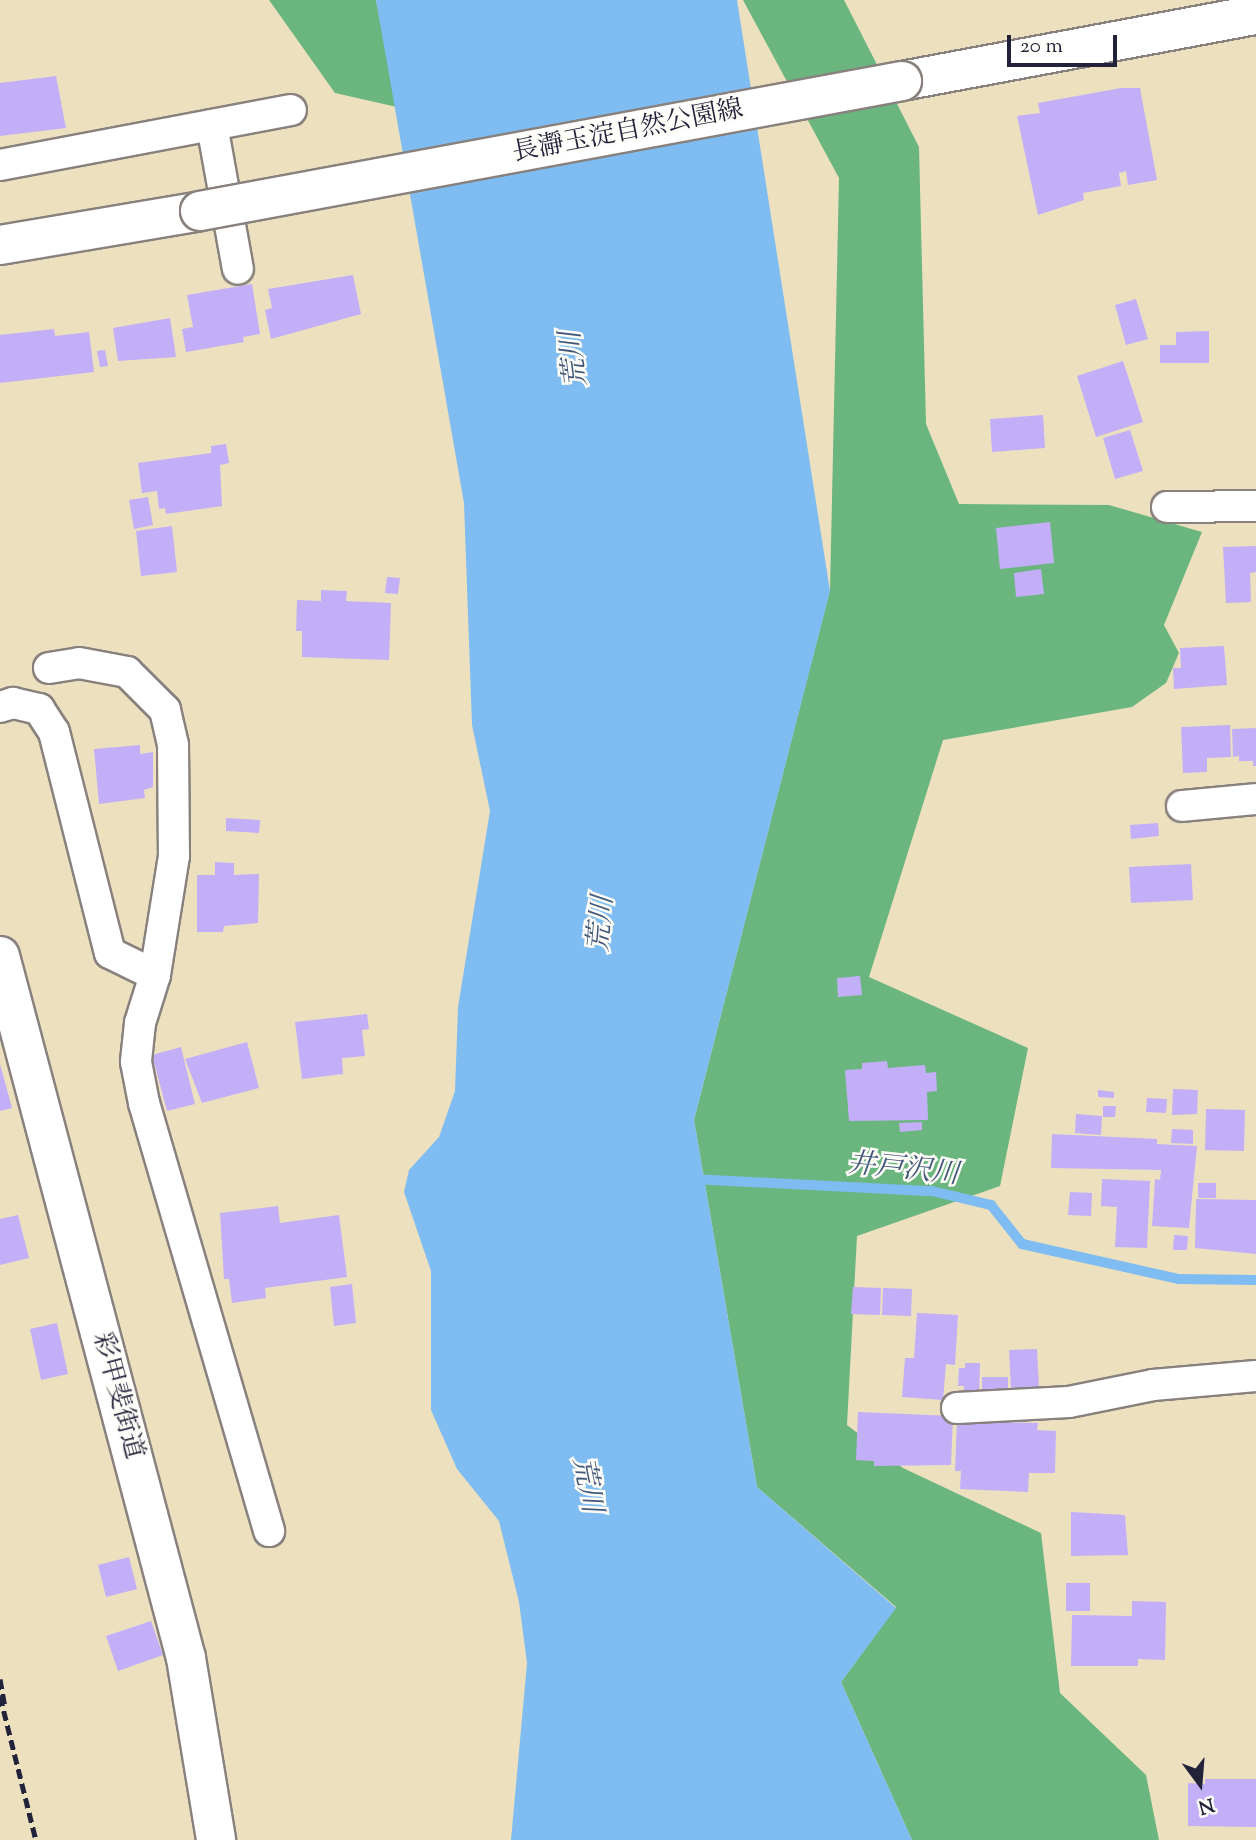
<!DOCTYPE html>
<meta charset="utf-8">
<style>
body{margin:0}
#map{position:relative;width:1256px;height:1840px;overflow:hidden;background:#ede0bf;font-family:"Sorts Mill Goudy","Noto Serif JP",serif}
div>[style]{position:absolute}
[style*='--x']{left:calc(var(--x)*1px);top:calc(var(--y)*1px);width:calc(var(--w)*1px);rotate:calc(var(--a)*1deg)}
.forest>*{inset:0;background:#6ab67e}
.water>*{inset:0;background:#7ebcf1}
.stream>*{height:10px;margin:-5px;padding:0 5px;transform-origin:5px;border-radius:5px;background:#7ebcf1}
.building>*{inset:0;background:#c2aff8}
.roads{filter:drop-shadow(2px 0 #88817d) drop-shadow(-2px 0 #88817d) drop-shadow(0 2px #88817d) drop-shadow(0 -2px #88817d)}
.minor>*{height:30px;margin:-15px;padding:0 15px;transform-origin:15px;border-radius:15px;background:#fff}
.primary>*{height:38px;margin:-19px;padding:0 19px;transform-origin:19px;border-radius:19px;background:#fff}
.trunk>*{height:38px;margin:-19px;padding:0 19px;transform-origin:19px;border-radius:19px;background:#fff}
.rail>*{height:5px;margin-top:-2.5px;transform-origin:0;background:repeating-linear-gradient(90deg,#22223b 0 10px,transparent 0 15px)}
.bridges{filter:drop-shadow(2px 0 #88817d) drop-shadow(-2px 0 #88817d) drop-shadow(0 2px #88817d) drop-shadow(0 -2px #88817d)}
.primary-bridge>*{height:38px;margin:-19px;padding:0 19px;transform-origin:19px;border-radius:19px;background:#fff}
span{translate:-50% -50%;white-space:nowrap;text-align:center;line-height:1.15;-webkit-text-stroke:5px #fdfcf7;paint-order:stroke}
.street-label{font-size:26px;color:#22223b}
.water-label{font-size:28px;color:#42587b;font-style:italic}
.north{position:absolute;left:1165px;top:1749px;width:70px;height:70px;-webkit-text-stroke:5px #fdfcf7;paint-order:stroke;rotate:164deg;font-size:19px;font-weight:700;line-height:28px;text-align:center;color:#22223b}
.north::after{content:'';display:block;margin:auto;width:24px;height:32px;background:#22223b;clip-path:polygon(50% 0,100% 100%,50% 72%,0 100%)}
.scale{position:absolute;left:1007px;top:35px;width:110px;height:32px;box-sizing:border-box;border:4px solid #22223b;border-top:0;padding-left:9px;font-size:21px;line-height:24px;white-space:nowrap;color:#22223b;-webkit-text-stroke:5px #fdfcf7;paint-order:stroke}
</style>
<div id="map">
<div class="forest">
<div style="clip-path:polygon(269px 0,376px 0,397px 107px,335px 93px)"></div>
<div style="clip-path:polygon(743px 0,844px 0,919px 147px,926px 424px,959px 504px,1109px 505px,1202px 532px,1164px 625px,1179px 653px,1166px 683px,1132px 707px,943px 740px,869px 977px,1028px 1048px,1000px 1186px,857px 1236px,847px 1425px,903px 1468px,1041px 1533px,1060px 1693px,1146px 1775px,1159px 1840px,912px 1840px,841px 1682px,896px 1607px,757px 1487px,694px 1120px,830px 590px,839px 178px)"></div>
</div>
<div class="water">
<div style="clip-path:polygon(376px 0,737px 0,830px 591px,694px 1120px,757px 1487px,896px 1608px,841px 1682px,912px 1840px,511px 1840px,527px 1663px,519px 1602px,499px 1521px,457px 1469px,431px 1410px,431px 1271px,404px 1192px,409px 1170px,439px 1137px,455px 1091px,458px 1007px,490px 811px,472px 725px,464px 503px)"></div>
</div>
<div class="stream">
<div style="--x:692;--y:1179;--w:240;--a:2.9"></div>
<div style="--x:932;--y:1191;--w:61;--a:13.3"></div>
<div style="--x:991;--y:1205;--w:50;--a:51.5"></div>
<div style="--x:1022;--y:1244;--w:161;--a:12.6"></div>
<div style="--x:1179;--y:1279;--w:77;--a:0.7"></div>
</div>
<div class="building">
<div style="clip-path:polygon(56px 76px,66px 128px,0 136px,0 83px)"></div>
<div style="clip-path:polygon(1121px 88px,1140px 88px,1157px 180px,1128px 185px,1126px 171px,1119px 173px,1121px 186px,1083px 193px,1084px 200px,1038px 215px,1017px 116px,1040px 113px,1038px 103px)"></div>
<div style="clip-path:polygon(353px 275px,361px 314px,271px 339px,265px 310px,272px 308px,268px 289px)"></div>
<div style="clip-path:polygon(252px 284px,260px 334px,243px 337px,244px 342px,186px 352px,182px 329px,193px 327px,187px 295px)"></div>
<div style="clip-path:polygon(1136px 299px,1148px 339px,1126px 345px,1115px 305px)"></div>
<div style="clip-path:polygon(170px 318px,176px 357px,118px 361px,113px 328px)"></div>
<div style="clip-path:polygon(54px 329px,55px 336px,89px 332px,94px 372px,0 383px,0 335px)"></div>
<div style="clip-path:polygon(1209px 331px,1209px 363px,1160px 363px,1160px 345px,1176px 345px,1176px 332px)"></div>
<div style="clip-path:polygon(105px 350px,108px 366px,100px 367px,97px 351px)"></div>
<div style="clip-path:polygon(1123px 361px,1143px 422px,1096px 437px,1077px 376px)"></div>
<div style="clip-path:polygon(1043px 415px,1045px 448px,992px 452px,990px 419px)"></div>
<div style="clip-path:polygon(1130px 430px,1143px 471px,1115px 479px,1103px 438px)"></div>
<div style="clip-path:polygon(226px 444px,229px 463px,220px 465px,222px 506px,166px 514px,165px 508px,159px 509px,157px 491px,142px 493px,138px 463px,211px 453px,211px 446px)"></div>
<div style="clip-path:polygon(148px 497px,153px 525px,134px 529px,129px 500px)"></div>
<div style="clip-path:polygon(1050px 522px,1054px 563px,1000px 569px,996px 528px)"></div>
<div style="clip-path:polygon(172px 526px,177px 572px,141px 576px,136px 531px)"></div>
<div style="clip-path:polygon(1256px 546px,1256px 572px,1250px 573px,1251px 602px,1226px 603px,1223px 547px)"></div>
<div style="clip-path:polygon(1041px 569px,1044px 594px,1016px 597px,1014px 573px)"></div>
<div style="clip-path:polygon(387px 577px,400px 578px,398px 594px,385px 593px)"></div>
<div style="clip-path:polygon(321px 590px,347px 591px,346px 601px,391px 603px,389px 660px,302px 657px,302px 631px,296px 631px,297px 600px,321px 601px)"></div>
<div style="clip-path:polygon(1224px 646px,1227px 685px,1174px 689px,1173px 668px,1181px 668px,1180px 648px)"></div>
<div style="clip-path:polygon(1230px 725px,1231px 757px,1207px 758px,1207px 772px,1183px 773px,1181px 727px)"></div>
<div style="clip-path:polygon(1256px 728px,1256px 766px,1253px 766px,1253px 761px,1239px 761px,1239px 756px,1233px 757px,1232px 729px)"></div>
<div style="clip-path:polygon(140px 745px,140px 754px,153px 752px,153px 787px,144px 790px,145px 798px,99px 804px,94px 749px)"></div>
<div style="clip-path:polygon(226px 818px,260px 820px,259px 833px,226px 831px)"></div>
<div style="clip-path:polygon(1158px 823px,1159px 836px,1131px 839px,1130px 825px)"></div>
<div style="clip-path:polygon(215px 862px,234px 863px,234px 875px,259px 874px,258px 923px,224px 926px,223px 932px,197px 932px,197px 875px,215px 875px)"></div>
<div style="clip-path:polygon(1191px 864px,1193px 900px,1131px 903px,1129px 867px)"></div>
<div style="clip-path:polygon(860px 976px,862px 995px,838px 997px,837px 978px)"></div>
<div style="clip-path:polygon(367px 1014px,369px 1029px,362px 1030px,365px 1056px,342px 1058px,343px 1074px,302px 1079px,295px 1022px)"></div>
<div style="clip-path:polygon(247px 1042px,259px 1088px,202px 1103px,185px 1059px)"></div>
<div style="clip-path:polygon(181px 1047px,195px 1104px,167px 1111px,152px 1055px)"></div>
<div style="clip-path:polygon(887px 1061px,888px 1068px,925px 1065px,926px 1073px,936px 1072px,937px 1091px,927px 1092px,928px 1120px,849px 1121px,845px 1070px,862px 1069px,862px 1063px)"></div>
<div style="clip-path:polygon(0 1064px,12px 1108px,0 1111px)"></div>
<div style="clip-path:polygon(1173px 1089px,1198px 1090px,1197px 1114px,1172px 1115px)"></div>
<div style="clip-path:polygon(1098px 1090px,1114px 1092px,1114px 1098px,1098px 1097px)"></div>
<div style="clip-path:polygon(1147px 1098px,1167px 1099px,1166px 1113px,1146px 1112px)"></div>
<div style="clip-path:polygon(1103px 1106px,1116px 1106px,1115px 1117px,1103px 1117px)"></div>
<div style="clip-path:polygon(1206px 1109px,1245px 1110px,1244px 1151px,1205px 1150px)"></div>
<div style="clip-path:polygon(1076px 1114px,1102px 1116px,1101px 1135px,1075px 1133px)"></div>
<div style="clip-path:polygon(922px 1122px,922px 1130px,900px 1132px,899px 1123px)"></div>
<div style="clip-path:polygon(1172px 1129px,1193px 1130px,1193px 1144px,1171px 1143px)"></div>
<div style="clip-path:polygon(1052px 1134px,1157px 1139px,1157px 1144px,1197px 1146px,1189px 1228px,1152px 1226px,1155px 1179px,1160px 1180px,1161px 1170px,1051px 1168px)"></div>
<div style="clip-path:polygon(1102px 1179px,1150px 1181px,1147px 1248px,1115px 1247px,1117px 1207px,1101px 1206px)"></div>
<div style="clip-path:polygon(1198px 1183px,1216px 1183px,1216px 1198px,1198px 1198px)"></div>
<div style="clip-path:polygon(1070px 1192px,1092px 1193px,1091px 1216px,1068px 1215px)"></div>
<div style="clip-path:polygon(1196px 1199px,1256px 1200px,1256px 1254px,1195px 1248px)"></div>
<div style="clip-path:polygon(278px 1206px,280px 1223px,339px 1215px,347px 1277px,265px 1288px,266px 1298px,232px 1303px,229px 1279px,224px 1279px,220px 1213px)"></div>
<div style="clip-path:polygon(18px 1215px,29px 1258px,0 1265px,0 1219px)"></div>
<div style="clip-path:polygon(1174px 1235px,1188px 1236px,1187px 1250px,1173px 1250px)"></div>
<div style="clip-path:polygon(352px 1284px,356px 1323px,334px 1326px,330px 1287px)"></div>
<div style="clip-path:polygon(853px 1287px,881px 1288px,880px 1315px,851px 1314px)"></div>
<div style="clip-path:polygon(883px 1288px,912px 1289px,911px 1316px,882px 1315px)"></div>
<div style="clip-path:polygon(917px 1313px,958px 1315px,955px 1365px,946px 1364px,943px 1400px,902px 1397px,905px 1358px,914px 1358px)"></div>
<div style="clip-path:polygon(57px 1323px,68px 1374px,41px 1380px,30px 1329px)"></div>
<div style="clip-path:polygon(1037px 1349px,1039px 1388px,1011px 1389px,1009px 1350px)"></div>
<div style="clip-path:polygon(965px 1363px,980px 1363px,979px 1400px,963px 1399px,964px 1386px,958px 1386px,959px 1368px,965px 1368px)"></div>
<div style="clip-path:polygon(982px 1377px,1008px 1377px,1008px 1399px,982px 1399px)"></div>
<div style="clip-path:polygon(858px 1412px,953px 1416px,951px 1465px,874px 1466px,874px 1461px,856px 1460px)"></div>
<div style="clip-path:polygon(957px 1421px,1038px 1423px,1037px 1430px,1056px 1431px,1055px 1473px,1029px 1473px,1028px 1492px,960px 1489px,961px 1471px,955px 1471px)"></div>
<div style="clip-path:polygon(1071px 1512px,1125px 1515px,1128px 1555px,1071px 1556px)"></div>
<div style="clip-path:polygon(129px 1557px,137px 1589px,106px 1597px,98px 1565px)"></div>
<div style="clip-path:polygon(1066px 1583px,1090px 1583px,1090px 1611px,1066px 1611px)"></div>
<div style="clip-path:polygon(1132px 1601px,1166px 1602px,1165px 1660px,1138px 1659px,1138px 1666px,1071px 1666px,1072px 1615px,1132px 1616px)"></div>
<div style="clip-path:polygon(151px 1621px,163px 1655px,118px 1671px,106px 1636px)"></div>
<div style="clip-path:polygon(1205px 1779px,1256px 1779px,1256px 1827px,1188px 1826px,1188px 1783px,1205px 1784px)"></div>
</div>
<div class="roads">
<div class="minor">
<div style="--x:212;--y:125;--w:146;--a:79.8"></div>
<div style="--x:0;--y:165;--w:296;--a:-10.7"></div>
<div style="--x:1167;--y:507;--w:89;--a:-0.6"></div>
<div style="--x:49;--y:668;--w:30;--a:-9"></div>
<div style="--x:79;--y:663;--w:49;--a:10.6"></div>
<div style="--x:127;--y:672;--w:54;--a:45"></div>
<div style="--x:165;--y:710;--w:36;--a:77"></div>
<div style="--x:173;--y:745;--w:111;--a:89.5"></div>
<div style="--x:174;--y:856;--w:121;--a:99.1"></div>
<div style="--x:0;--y:707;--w:14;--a:-17"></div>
<div style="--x:13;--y:703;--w:27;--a:13"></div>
<div style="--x:39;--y:709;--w:27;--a:57"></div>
<div style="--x:54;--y:732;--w:228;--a:75.8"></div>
<div style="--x:110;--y:953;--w:50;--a:26.1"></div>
<div style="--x:155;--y:975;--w:50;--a:107.4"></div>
<div style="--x:140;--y:1023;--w:39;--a:96"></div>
<div style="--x:136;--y:1062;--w:42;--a:79"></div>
<div style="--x:144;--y:1103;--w:446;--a:73.7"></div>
<div style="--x:1182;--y:806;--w:74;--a:-5.4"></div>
<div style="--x:957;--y:1408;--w:112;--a:-3.1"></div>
<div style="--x:1069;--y:1402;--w:86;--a:-11.4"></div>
<div style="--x:1153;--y:1385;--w:103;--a:-5"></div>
</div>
<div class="primary">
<div style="--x:902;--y:81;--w:360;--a:-10.6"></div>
<div style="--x:0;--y:245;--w:203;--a:-9.6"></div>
</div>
<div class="trunk">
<div style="--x:0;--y:956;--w:726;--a:75.16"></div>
<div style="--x:186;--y:1658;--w:184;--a:80.6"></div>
</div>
</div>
<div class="rail">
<div style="--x:0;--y:1679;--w:27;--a:80"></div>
<div style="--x:0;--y:1696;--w:148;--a:76"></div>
</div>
<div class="bridges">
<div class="primary-bridge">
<div style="--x:200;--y:211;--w:714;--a:-10.49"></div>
</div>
</div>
<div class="street-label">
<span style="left:628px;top:132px;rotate:-11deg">長瀞玉淀自然公園線</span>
<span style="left:117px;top:1396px;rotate:75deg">彩甲斐街道</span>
</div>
<div class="water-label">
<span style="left:575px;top:359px;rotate:-97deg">荒川</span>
<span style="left:602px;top:924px;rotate:-85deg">荒川</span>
<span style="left:903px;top:1170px;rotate:6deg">井戸沢川</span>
<span style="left:586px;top:1485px;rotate:79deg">荒川</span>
</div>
<div class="north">N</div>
<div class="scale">20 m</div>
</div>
